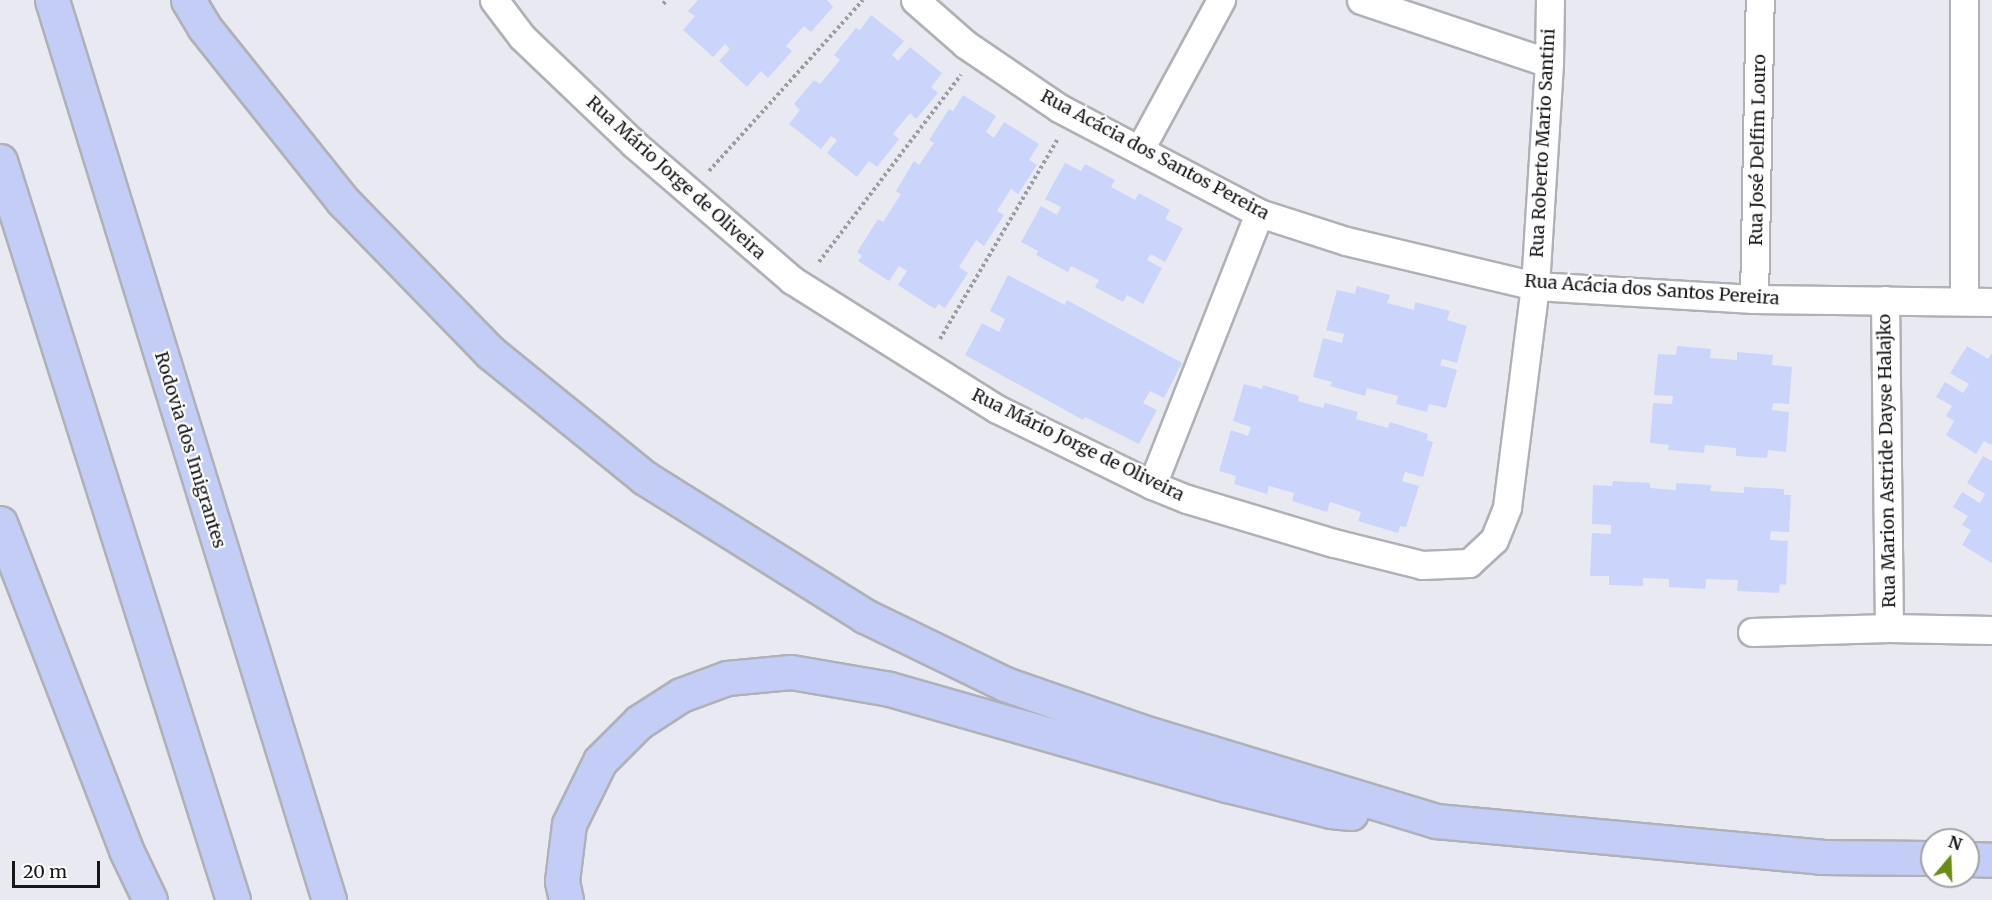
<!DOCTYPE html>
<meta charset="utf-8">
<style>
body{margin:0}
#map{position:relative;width:1992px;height:900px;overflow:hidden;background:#e9eaf1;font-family:Merriweather,serif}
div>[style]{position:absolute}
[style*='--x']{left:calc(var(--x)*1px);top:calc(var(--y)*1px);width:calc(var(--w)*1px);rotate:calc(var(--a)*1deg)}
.building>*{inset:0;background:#cbd4fb}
.path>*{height:4px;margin-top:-2px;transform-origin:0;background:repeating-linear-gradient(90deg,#9c9da2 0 3px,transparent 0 6px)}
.roads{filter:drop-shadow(2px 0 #afb1b7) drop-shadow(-2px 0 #afb1b7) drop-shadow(0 2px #afb1b7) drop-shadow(0 -2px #afb1b7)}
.street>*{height:27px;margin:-13.5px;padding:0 13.5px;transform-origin:13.5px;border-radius:13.5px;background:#fff}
.highway>*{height:33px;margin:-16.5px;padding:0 16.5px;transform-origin:16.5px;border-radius:16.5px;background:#c3cdf6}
span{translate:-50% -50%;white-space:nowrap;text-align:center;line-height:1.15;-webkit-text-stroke:4.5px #fff;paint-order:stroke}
.street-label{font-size:18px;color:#151618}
.north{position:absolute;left:1920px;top:828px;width:60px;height:60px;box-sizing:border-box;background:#fff;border:2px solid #a1a2a3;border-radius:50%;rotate:19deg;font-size:16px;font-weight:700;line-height:24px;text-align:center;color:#151618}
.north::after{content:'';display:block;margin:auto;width:21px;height:27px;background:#6b8c10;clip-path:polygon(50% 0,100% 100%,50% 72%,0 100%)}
.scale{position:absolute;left:12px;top:861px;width:88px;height:27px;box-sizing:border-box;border:3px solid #151618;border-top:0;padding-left:8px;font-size:18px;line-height:21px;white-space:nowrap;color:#151618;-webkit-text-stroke:4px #fff;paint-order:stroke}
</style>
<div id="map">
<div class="building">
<div style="clip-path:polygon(698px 0,827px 0,833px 7px,811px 32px,804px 26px,786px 46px,792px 51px,768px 78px,761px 71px,747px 87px,719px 61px,730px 49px,725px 44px,713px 57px,683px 30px,695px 16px,688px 11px)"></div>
<div style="clip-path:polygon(871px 15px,904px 41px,892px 55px,898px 61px,910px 47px,942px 73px,931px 87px,938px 93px,916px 119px,910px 113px,893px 134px,899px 139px,877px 167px,869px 161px,857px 177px,827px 153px,837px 140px,831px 136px,821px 149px,789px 124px,800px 110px,794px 104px,814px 80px,820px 84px,840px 60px,834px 55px,856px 28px,860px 30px)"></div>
<div style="clip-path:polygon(963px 95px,996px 116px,986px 132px,994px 138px,1004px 122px,1039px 144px,1029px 160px,1037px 165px,1018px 194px,1011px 189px,997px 211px,1004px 215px,984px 246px,976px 240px,959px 267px,968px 273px,945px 308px,938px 304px,935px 309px,898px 285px,907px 271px,899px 266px,889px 281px,858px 261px,862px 256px,857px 252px,878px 219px,883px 222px,901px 194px,896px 191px,914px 161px,919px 165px,934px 143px,929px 140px,949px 109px,953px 111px)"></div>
<div style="clip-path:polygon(1065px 163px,1081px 171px,1085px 164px,1115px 180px,1111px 187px,1135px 200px,1139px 193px,1170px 210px,1165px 219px,1183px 228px,1165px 262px,1151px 254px,1147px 260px,1162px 268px,1143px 304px,1127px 295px,1123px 302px,1095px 287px,1099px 280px,1071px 266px,1068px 272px,1036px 255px,1038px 251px,1021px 242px,1041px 206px,1057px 215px,1061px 207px,1045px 199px)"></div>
<div style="clip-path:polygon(1008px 275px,1065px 305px,1067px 300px,1182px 363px,1164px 398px,1150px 391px,1143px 403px,1157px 410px,1139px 444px,1085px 417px,1083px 420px,965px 355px,982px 323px,999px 332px,1005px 319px,990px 311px)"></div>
<div style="clip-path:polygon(1357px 286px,1390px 295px,1387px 303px,1414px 310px,1415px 302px,1450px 311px,1447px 320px,1467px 326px,1457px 363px,1442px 359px,1440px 365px,1457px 370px,1446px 408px,1429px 404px,1427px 412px,1396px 404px,1398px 396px,1367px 388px,1365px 396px,1330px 386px,1332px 382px,1313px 377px,1323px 338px,1342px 343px,1344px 334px,1326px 330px,1337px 290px,1355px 294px)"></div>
<div style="clip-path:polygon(1677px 346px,1711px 349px,1710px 358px,1737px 360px,1737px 352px,1773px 355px,1772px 365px,1792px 367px,1789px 404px,1773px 403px,1772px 410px,1789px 412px,1786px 452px,1768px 450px,1767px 458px,1736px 456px,1736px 448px,1705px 445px,1704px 453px,1668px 450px,1669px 445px,1650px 443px,1653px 403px,1672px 404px,1673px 396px,1654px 395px,1658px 354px,1676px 355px)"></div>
<div style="clip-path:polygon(1967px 346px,1988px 359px,1992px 353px,1992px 443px,1991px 445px,1984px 441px,1976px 454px,1946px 435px,1954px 421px,1946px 416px,1952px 406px,1936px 397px,1945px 382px,1963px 393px,1969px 384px,1950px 373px)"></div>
<div style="clip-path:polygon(1244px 384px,1262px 389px,1263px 385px,1299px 396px,1298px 401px,1323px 408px,1325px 403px,1358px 412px,1356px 419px,1388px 428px,1390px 422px,1428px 434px,1427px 440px,1433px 442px,1423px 477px,1405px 472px,1402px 481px,1419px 486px,1406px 527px,1400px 526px,1398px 533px,1358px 521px,1361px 512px,1330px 502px,1327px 512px,1292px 501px,1294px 493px,1269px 486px,1267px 494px,1234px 484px,1236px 476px,1219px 471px,1231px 430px,1248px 436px,1251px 427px,1233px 421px)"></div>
<div style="clip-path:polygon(1983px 456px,1992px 461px,1992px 563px,1962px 545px,1971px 530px,1962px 525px,1968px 516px,1953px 507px,1962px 492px,1980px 503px,1985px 494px,1967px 483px)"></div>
<div style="clip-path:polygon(1613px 481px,1650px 483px,1650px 488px,1676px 490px,1676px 483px,1711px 485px,1710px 491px,1744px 493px,1744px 487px,1784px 489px,1784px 495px,1791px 495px,1789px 532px,1771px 531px,1770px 540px,1788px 541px,1786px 585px,1780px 584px,1779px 593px,1737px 591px,1738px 580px,1706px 579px,1705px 589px,1669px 587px,1669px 579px,1643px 578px,1643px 586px,1609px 585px,1609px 576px,1590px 576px,1592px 533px,1611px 534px,1611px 525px,1592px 524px,1593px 485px,1612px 486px)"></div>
</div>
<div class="path">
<div style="--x:663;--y:4;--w:6;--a:-45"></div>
<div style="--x:709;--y:171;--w:230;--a:-48"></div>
<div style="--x:819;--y:262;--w:235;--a:-52.8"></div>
<div style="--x:940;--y:339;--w:232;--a:-59.5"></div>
</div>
<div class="roads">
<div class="street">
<div style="--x:494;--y:0;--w:46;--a:52.9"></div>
<div style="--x:522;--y:37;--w:155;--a:43.7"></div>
<div style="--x:634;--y:144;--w:208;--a:40.7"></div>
<div style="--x:792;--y:280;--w:242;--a:32.2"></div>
<div style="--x:997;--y:409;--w:173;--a:26.1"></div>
<div style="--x:1152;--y:485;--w:38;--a:22"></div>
<div style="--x:1187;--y:499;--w:153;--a:16.7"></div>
<div style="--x:1334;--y:543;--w:91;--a:14"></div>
<div style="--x:1422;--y:565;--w:47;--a:-2.4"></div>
<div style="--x:1469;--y:563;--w:34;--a:-43"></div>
<div style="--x:1494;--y:540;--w:35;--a:-68"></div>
<div style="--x:1507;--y:507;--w:223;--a:-82.8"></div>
<div style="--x:1535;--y:286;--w:223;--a:-86.4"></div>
<div style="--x:1549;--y:63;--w:63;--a:-89.1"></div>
<div style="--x:915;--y:0;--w:67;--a:41.3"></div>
<div style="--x:965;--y:44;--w:114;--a:34.2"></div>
<div style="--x:1059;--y:108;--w:226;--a:27.7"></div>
<div style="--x:1259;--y:213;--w:91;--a:17.8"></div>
<div style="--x:1346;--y:241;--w:194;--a:13.4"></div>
<div style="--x:1535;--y:286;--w:219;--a:3.4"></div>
<div style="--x:1754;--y:299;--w:238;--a:0.7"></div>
<div style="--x:1361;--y:0;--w:198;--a:18.5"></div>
<div style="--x:1964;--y:0;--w:301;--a:90"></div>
<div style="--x:1140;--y:149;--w:170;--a:-61.5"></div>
<div style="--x:1754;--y:299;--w:299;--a:-88.9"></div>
<div style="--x:1885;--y:300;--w:328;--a:89.3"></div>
<div style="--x:1889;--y:628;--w:103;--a:1.1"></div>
<div style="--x:1152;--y:485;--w:292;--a:-68.5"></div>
<div style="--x:1752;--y:632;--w:137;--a:-1.7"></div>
</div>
<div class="highway">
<div style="--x:52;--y:0;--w:942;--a:72.89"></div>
<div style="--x:188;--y:0;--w:31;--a:59"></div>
<div style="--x:204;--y:27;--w:223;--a:51.4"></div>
<div style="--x:343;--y:201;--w:212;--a:45.8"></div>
<div style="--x:491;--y:353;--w:198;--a:39.1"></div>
<div style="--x:645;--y:478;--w:260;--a:32.1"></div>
<div style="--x:865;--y:616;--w:156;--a:25.9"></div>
<div style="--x:1005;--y:684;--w:143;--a:19.2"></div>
<div style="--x:1140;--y:731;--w:309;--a:16.9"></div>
<div style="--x:1436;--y:821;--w:387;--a:5.3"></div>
<div style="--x:1821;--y:857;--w:111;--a:0.5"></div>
<div style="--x:0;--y:161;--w:775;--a:72.5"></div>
<div style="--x:0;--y:523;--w:350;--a:68.9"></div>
<div style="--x:126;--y:850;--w:55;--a:64.4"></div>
<div style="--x:1968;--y:859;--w:24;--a:2"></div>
<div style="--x:566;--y:900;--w:19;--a:-102"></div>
<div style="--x:562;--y:881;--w:57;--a:-83"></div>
<div style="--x:569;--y:824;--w:70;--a:-63.8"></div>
<div style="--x:600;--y:761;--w:55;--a:-45"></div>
<div style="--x:639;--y:722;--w:50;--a:-32.7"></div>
<div style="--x:681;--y:695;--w:49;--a:-20.3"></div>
<div style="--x:727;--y:678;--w:64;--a:-5.4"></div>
<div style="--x:791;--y:672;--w:99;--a:9.8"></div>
<div style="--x:889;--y:689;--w:351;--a:15.9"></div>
<div style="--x:1227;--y:785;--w:107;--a:14"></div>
<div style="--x:1331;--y:811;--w:20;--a:6"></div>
</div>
</div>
<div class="street-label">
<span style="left:1543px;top:143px;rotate:-87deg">Rua Roberto Mario Santini</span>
<span style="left:1758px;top:150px;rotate:-89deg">Rua José Delfim Louro</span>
<span style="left:1155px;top:155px;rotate:28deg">Rua Acácia dos Santos Pereira</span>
<span style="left:676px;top:178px;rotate:42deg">Rua Mário Jorge de Oliveira</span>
<span style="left:1652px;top:290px;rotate:4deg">Rua Acácia dos Santos Pereira</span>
<span style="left:1078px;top:445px;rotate:26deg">Rua Mário Jorge de Oliveira</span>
<span style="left:190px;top:450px;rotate:73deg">Rodovia dos Imigrantes</span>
<span style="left:1887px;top:461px;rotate:-91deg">Rua Marion Astride Dayse Halajko</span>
</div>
<div class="north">N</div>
<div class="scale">20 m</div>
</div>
